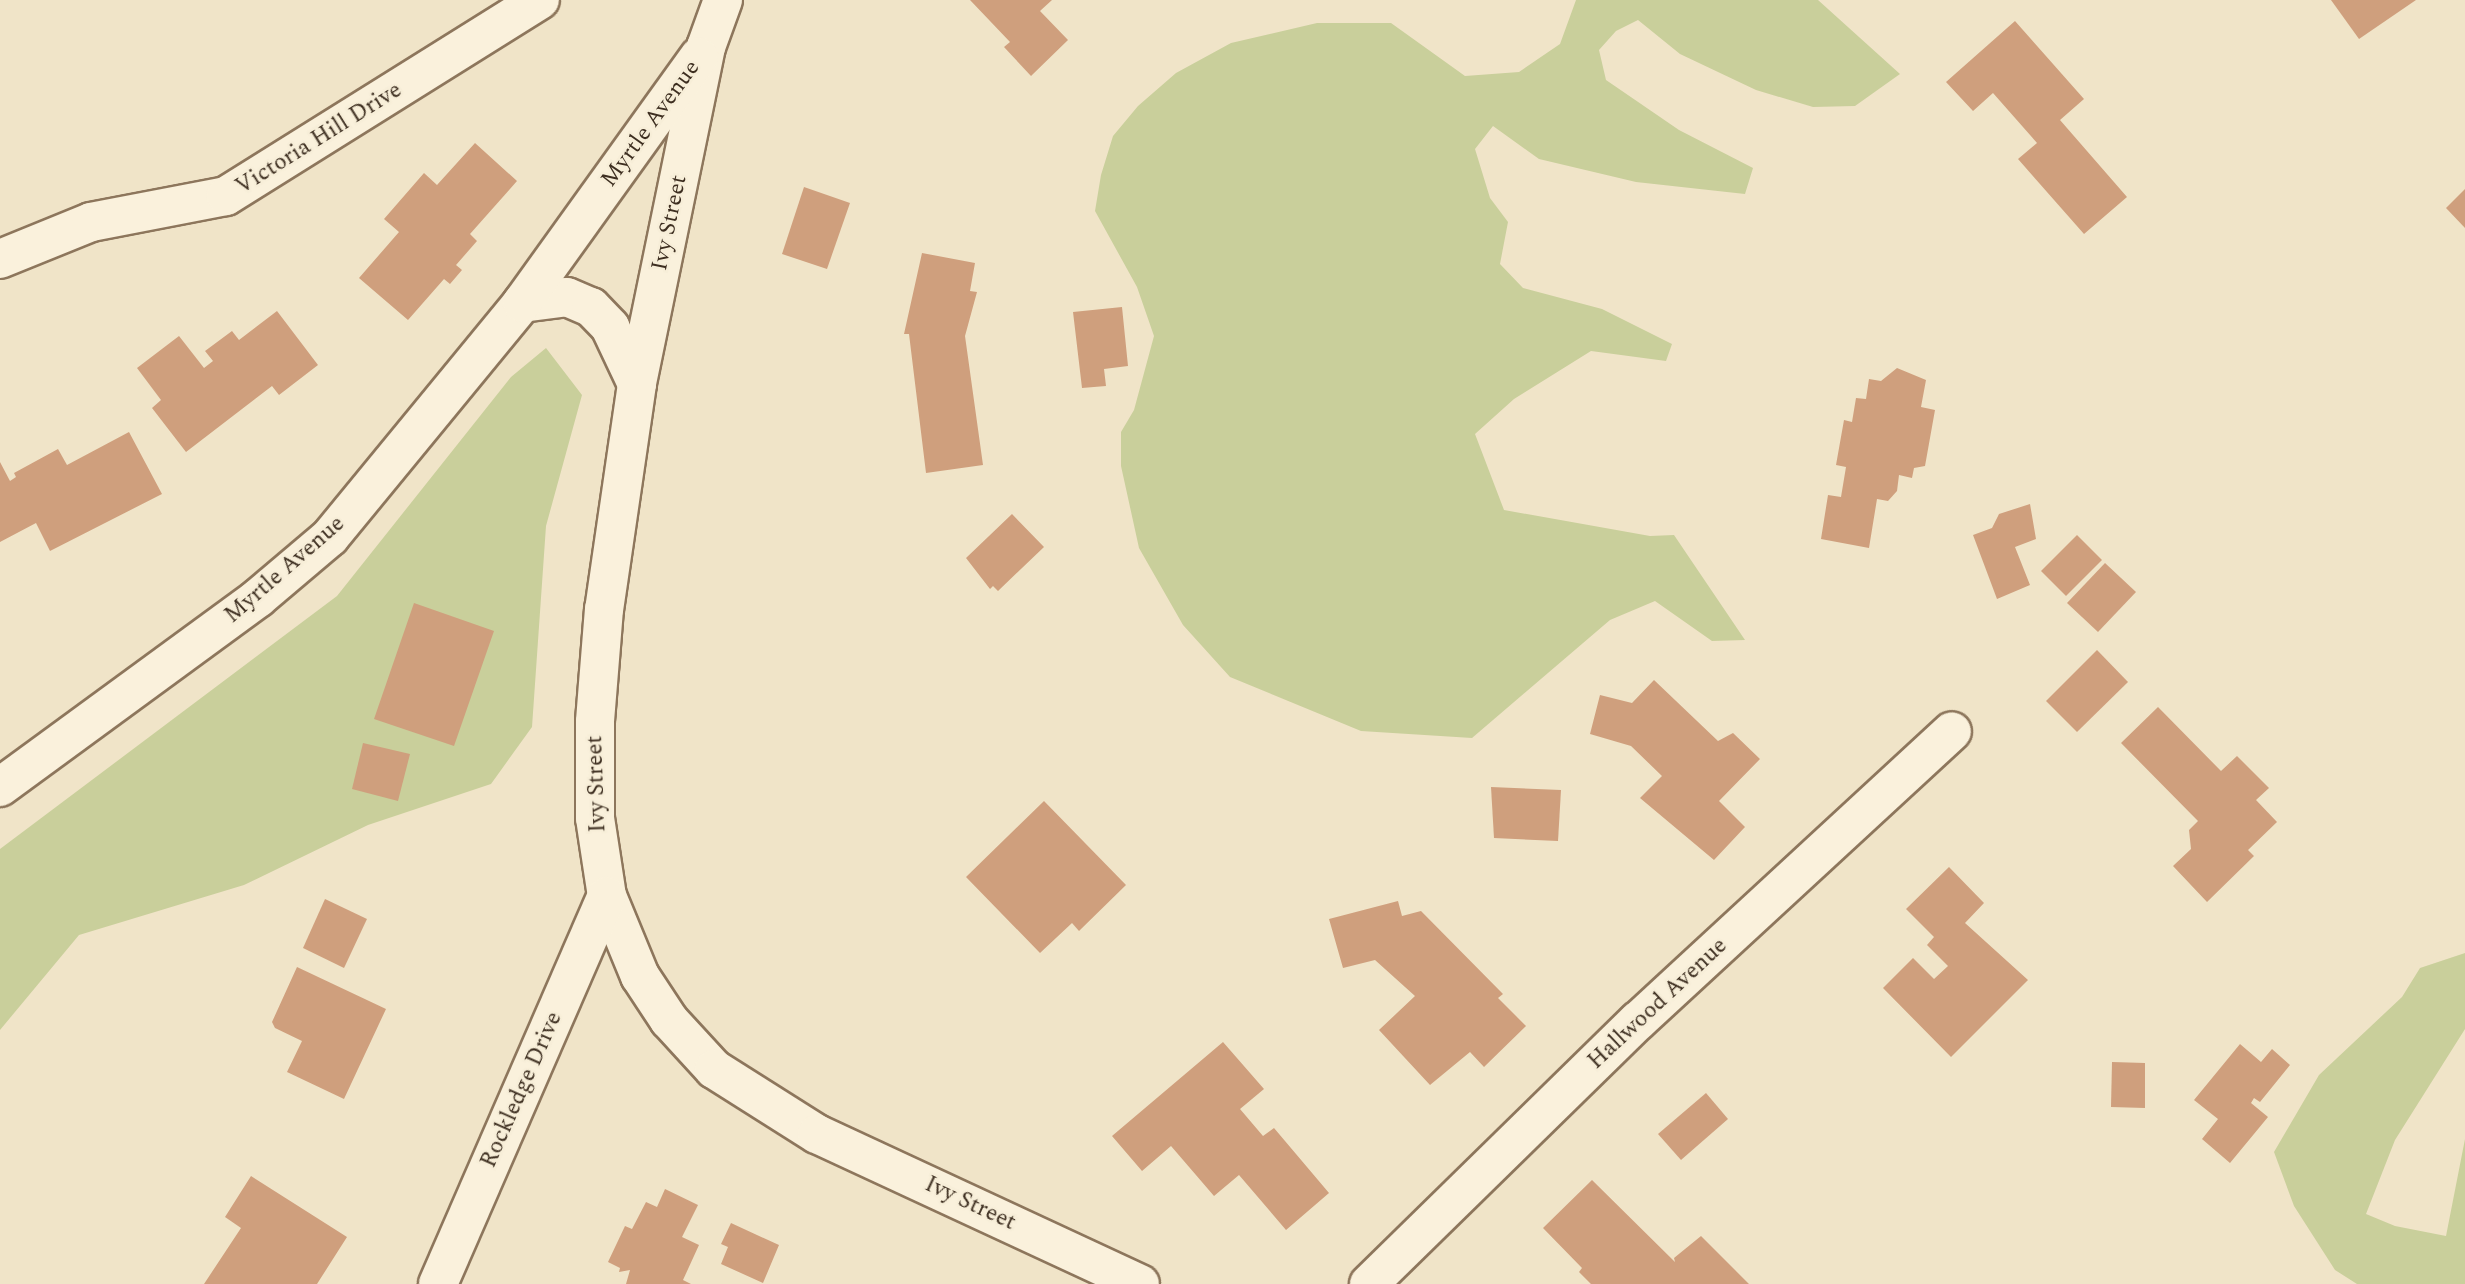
<!DOCTYPE html>
<style>
body{margin:0}
#map{position:relative;width:2465px;height:1284px;overflow:hidden;background:#f0e4c8;font-family:Spectral,serif}
div>[style]{position:absolute}
[style*='--x']{left:calc(var(--x)*1px);top:calc(var(--y)*1px);width:calc(var(--w)*1px);rotate:calc(var(--a)*1deg)}
.green>*{inset:0;background:#c9cf9b}
.building>*{inset:0;background:#cf9f7d}
.roads{filter:drop-shadow(2px 0 #8d765c) drop-shadow(-2px 0 #8d765c) drop-shadow(0 2px #8d765c) drop-shadow(0 -2px #8d765c)}
.minor>*{height:38px;margin:-19px;padding:0 19px;transform-origin:19px;border-radius:19px;background:#faf1dc}
span{translate:-50% -50%;white-space:nowrap;text-align:center;line-height:1.15;-webkit-text-stroke:5px #f7eed8;paint-order:stroke}
.street-label{font-size:23px;color:#3d2e20}
</style>
<div id="map">
<div class="green">
<div style="clip-path:polygon(1576px 0,1818px 0,1900px 74px,1855px 106px,1813px 107px,1756px 90px,1680px 54px,1638px 20px,1616px 31px,1599px 50px,1606px 80px,1679px 130px,1753px 168px,1745px 194px,1636px 182px,1539px 159px,1493px 126px,1475px 149px,1490px 198px,1508px 222px,1500px 264px,1523px 288px,1602px 309px,1672px 344px,1666px 361px,1591px 351px,1514px 399px,1475px 434px,1504px 510px,1650px 536px,1674px 535px,1745px 640px,1712px 641px,1655px 601px,1610px 620px,1472px 738px,1361px 731px,1230px 677px,1183px 625px,1139px 548px,1121px 466px,1121px 432px,1134px 410px,1154px 336px,1137px 287px,1095px 211px,1101px 175px,1113px 136px,1138px 106px,1176px 73px,1231px 43px,1317px 23px,1391px 23px,1465px 76px,1519px 72px,1560px 44px)"></div>
<div style="clip-path:polygon(546px 348px,582px 395px,546px 526px,532px 727px,491px 784px,368px 825px,244px 885px,79px 935px,0 1030px,0 849px,337px 596px,511px 377px)"></div>
<div style="clip-path:polygon(2465px 953px,2465px 1029px,2395px 1140px,2366px 1214px,2395px 1226px,2446px 1236px,2465px 1139px,2465px 1284px,2357px 1284px,2335px 1270px,2294px 1206px,2274px 1152px,2319px 1075px,2402px 997px,2420px 968px)"></div>
</div>
<div class="building">
<div style="clip-path:polygon(970px 0,1052px 0,1040px 11px,1068px 40px,1031px 76px,1004px 47px,1010px 42px)"></div>
<div style="clip-path:polygon(2331px 0,2416px 0,2359px 39px)"></div>
<div style="clip-path:polygon(2015px 21px,2084px 99px,2060px 120px,2127px 197px,2084px 234px,2018px 159px,2037px 143px,1993px 93px,1973px 111px,1946px 82px)"></div>
<div style="clip-path:polygon(475px 143px,517px 181px,470px 234px,477px 241px,456px 265px,462px 270px,450px 284px,444px 279px,408px 320px,359px 278px,399px 232px,384px 219px,424px 173px,437px 185px)"></div>
<div style="clip-path:polygon(804px 187px,850px 203px,827px 269px,782px 254px)"></div>
<div style="clip-path:polygon(2465px 189px,2465px 228px,2446px 208px)"></div>
<div style="clip-path:polygon(922px 253px,975px 263px,970px 291px,977px 292px,965px 336px,983px 465px,926px 473px,909px 334px,904px 334px)"></div>
<div style="clip-path:polygon(1122px 307px,1128px 366px,1104px 369px,1106px 386px,1082px 388px,1073px 312px)"></div>
<div style="clip-path:polygon(277px 311px,318px 365px,279px 395px,272px 386px,186px 452px,152px 408px,161px 400px,137px 368px,179px 336px,204px 368px,213px 361px,205px 351px,232px 331px,239px 340px)"></div>
<div style="clip-path:polygon(1897px 368px,1926px 380px,1921px 407px,1935px 410px,1925px 466px,1914px 468px,1912px 478px,1899px 475px,1897px 491px,1888px 501px,1877px 499px,1869px 548px,1821px 539px,1828px 495px,1841px 497px,1846px 467px,1836px 465px,1844px 420px,1852px 422px,1856px 398px,1866px 399px,1869px 379px,1881px 381px)"></div>
<div style="clip-path:polygon(129px 432px,162px 494px,50px 551px,36px 523px,0 542px,0 462px,10px 481px,16px 477px,14px 473px,58px 449px,67px 465px)"></div>
<div style="clip-path:polygon(2030px 504px,2036px 539px,2015px 547px,2030px 585px,1997px 599px,1973px 535px,1992px 528px,1999px 514px)"></div>
<div style="clip-path:polygon(1012px 514px,1044px 547px,998px 591px,993px 586px,990px 589px,966px 558px)"></div>
<div style="clip-path:polygon(2077px 535px,2102px 560px,2066px 596px,2041px 571px)"></div>
<div style="clip-path:polygon(2105px 563px,2136px 592px,2098px 632px,2067px 603px)"></div>
<div style="clip-path:polygon(414px 603px,494px 631px,454px 746px,374px 719px)"></div>
<div style="clip-path:polygon(2097px 650px,2128px 682px,2077px 732px,2046px 701px)"></div>
<div style="clip-path:polygon(1654px 680px,1718px 741px,1733px 733px,1760px 759px,1719px 801px,1745px 827px,1714px 860px,1640px 798px,1662px 776px,1631px 746px,1590px 734px,1600px 695px,1632px 703px)"></div>
<div style="clip-path:polygon(2158px 707px,2221px 771px,2237px 756px,2269px 788px,2256px 800px,2277px 822px,2248px 850px,2254px 856px,2207px 902px,2173px 866px,2191px 849px,2189px 830px,2198px 821px,2121px 743px)"></div>
<div style="clip-path:polygon(363px 743px,410px 754px,398px 801px,352px 789px)"></div>
<div style="clip-path:polygon(1491px 787px,1561px 790px,1558px 841px,1494px 838px)"></div>
<div style="clip-path:polygon(1044px 801px,1126px 885px,1079px 931px,1072px 923px,1040px 953px,966px 877px)"></div>
<div style="clip-path:polygon(1949px 867px,1984px 903px,1965px 923px,2028px 980px,1951px 1057px,1883px 988px,1913px 958px,1934px 979px,1948px 966px,1927px 945px,1934px 937px,1906px 909px)"></div>
<div style="clip-path:polygon(325px 899px,367px 919px,344px 968px,303px 948px)"></div>
<div style="clip-path:polygon(1398px 901px,1402px 916px,1421px 911px,1503px 994px,1498px 998px,1526px 1026px,1484px 1067px,1470px 1052px,1430px 1085px,1379px 1030px,1415px 996px,1375px 960px,1343px 968px,1329px 919px)"></div>
<div style="clip-path:polygon(297px 967px,386px 1009px,344px 1099px,287px 1072px,302px 1041px,275px 1028px,272px 1022px)"></div>
<div style="clip-path:polygon(1223px 1042px,1264px 1089px,1240px 1109px,1263px 1136px,1274px 1128px,1329px 1193px,1286px 1230px,1239px 1175px,1214px 1196px,1171px 1146px,1142px 1171px,1112px 1136px)"></div>
<div style="clip-path:polygon(2240px 1044px,2261px 1062px,2272px 1049px,2290px 1065px,2260px 1102px,2254px 1098px,2251px 1103px,2268px 1117px,2230px 1163px,2202px 1139px,2218px 1119px,2194px 1100px)"></div>
<div style="clip-path:polygon(2112px 1062px,2145px 1063px,2145px 1108px,2111px 1107px)"></div>
<div style="clip-path:polygon(1706px 1093px,1728px 1119px,1681px 1160px,1658px 1134px)"></div>
<div style="clip-path:polygon(251px 1176px,347px 1237px,317px 1284px,204px 1284px,241px 1228px,225px 1217px)"></div>
<div style="clip-path:polygon(1592px 1180px,1675px 1262px,1674px 1258px,1701px 1236px,1749px 1284px,1591px 1284px,1579px 1272px,1582px 1268px,1543px 1228px)"></div>
<div style="clip-path:polygon(665px 1189px,698px 1205px,682px 1237px,699px 1245px,683px 1280px,691px 1284px,626px 1284px,630px 1270px,619px 1272px,620px 1268px,608px 1262px,625px 1226px,632px 1229px,646px 1202px,657px 1207px)"></div>
<div style="clip-path:polygon(731px 1223px,779px 1245px,763px 1283px,721px 1264px,728px 1247px,721px 1244px)"></div>
</div>
<div class="roads">
<div class="minor">
<div style="--x:723;--y:0;--w:50;--a:109.9"></div>
<div style="--x:706;--y:47;--w:344;--a:101.6"></div>
<div style="--x:637;--y:384;--w:227;--a:98.3"></div>
<div style="--x:604;--y:609;--w:113;--a:94.6"></div>
<div style="--x:595;--y:722;--w:96;--a:90"></div>
<div style="--x:595;--y:818;--w:79;--a:81.3"></div>
<div style="--x:607;--y:896;--w:87;--a:67.6"></div>
<div style="--x:640;--y:976;--w:53;--a:56.6"></div>
<div style="--x:669;--y:1020;--w:67;--a:47.4"></div>
<div style="--x:714;--y:1069;--w:122;--a:32.3"></div>
<div style="--x:817;--y:1134;--w:356;--a:24.9"></div>
<div style="--x:0;--y:259;--w:98;--a:-22.1"></div>
<div style="--x:91;--y:222;--w:137;--a:-10.9"></div>
<div style="--x:226;--y:196;--w:370;--a:-32"></div>
<div style="--x:522;--y:303;--w:45;--a:-7.6"></div>
<div style="--x:567;--y:297;--w:26;--a:23"></div>
<div style="--x:591;--y:307;--w:28;--a:46"></div>
<div style="--x:610;--y:327;--w:63;--a:64.7"></div>
<div style="--x:0;--y:787;--w:320;--a:-36.2"></div>
<div style="--x:258;--y:598;--w:94;--a:-40.3"></div>
<div style="--x:330;--y:537;--w:303;--a:-50.6"></div>
<div style="--x:522;--y:303;--w:303;--a:-54.3"></div>
<div style="--x:438;--y:1284;--w:423;--a:-66.5"></div>
<div style="--x:1369;--y:1284;--w:376;--a:-44.4"></div>
<div style="--x:1638;--y:1021;--w:427;--a:-42.7"></div>
</div>
</div>
<div class="street-label">
<span style="left:651px;top:124px;rotate:-54deg">Myrtle Avenue</span>
<span style="left:319px;top:139px;rotate:-32deg">Victoria Hill Drive</span>
<span style="left:670px;top:223px;rotate:-78deg">Ivy Street</span>
<span style="left:285px;top:570px;rotate:-41deg">Myrtle Avenue</span>
<span style="left:597px;top:784px;rotate:-92deg">Ivy Street</span>
<span style="left:1658px;top:1004px;rotate:-43deg">Hallwood Avenue</span>
<span style="left:522px;top:1090px;rotate:-66deg">Rockledge Drive</span>
<span style="left:970px;top:1204px;rotate:25deg">Ivy Street</span>
</div>
</div>
